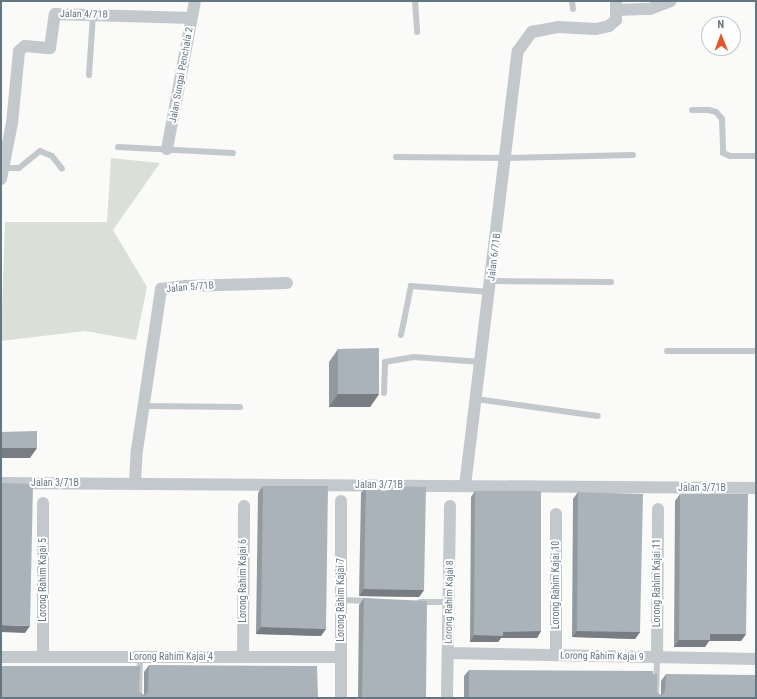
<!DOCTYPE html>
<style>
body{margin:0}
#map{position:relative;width:757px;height:699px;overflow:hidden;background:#fafaf8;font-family:"Roboto Condensed",sans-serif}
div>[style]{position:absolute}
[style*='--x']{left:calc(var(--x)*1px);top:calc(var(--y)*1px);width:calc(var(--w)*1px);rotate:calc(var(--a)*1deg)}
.green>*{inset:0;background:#dadfd7}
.service>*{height:6px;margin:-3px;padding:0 3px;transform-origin:3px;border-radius:3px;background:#c3c8cc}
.minor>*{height:12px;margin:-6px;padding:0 6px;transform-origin:6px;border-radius:6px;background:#c3c8cc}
.wall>*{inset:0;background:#929a9f}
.shaded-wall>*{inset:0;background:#777d82}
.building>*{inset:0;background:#aab3b9}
span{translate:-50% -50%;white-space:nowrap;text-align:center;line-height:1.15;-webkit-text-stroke:4px #fff;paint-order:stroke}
.street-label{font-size:10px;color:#657683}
.frame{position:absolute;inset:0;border:2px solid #657683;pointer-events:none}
.north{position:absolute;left:701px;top:16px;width:40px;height:40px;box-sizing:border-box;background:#fff;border:1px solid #c1c8cd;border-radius:50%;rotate:359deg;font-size:11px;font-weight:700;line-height:16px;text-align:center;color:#657683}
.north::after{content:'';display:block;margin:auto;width:14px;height:18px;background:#e4572e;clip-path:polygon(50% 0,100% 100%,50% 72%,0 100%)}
</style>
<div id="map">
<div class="green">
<div style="clip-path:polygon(111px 158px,160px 163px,113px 230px,147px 287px,136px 340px,85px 331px,1px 341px,5px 222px,107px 222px)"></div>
</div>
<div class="service">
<div style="--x:415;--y:1;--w:31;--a:86"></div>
<div style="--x:572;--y:1;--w:8;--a:83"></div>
<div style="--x:89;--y:75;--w:61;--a:-86.2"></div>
<div style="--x:692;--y:110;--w:17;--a:0"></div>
<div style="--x:709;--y:110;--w:7;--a:16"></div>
<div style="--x:716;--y:112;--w:9;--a:49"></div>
<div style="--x:722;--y:119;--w:34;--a:88"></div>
<div style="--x:723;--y:153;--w:8;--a:23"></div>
<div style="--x:730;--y:156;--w:26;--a:0"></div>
<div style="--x:118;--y:147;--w:115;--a:3"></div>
<div style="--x:396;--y:157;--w:111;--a:0.5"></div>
<div style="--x:507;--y:158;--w:126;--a:-1.4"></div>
<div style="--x:2;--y:168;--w:17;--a:0"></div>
<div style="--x:19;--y:168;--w:27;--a:-39"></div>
<div style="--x:40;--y:151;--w:13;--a:23"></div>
<div style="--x:52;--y:156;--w:16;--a:52"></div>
<div style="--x:491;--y:281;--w:120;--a:0.5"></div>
<div style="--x:401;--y:335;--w:50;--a:-78.5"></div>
<div style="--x:411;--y:286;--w:79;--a:4.3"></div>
<div style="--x:667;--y:351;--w:89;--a:0"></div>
<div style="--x:384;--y:393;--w:31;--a:-88"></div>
<div style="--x:385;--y:362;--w:29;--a:-10"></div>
<div style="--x:414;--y:357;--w:67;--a:4.3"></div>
<div style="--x:476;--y:399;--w:123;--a:7.9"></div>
<div style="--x:145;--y:406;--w:95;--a:0.6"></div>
<div style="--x:341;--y:600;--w:28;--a:2"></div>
<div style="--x:420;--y:602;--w:29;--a:0"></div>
<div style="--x:139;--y:698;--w:41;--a:-88.6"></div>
<div style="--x:656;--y:698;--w:40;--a:-88.6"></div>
</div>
<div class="minor">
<div style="--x:616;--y:10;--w:34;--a:-2"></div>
<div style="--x:650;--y:9;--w:22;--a:-21"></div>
<div style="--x:167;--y:149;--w:151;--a:-79.3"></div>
<div style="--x:1;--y:179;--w:57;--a:-78.9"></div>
<div style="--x:12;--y:123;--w:72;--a:-84.4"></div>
<div style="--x:19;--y:51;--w:8;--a:-40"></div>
<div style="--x:25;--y:46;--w:25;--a:5"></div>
<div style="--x:50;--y:48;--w:34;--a:-82"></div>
<div style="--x:55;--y:14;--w:136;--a:1.7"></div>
<div style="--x:1;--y:483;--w:755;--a:0.38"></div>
<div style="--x:135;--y:483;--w:33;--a:-87"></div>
<div style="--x:137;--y:450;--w:163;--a:-81.5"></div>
<div style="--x:161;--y:289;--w:25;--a:-7"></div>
<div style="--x:186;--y:286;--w:101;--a:-1.7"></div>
<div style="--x:465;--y:486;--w:438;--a:-83.1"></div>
<div style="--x:518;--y:51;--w:24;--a:-54"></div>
<div style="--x:532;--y:32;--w:26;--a:-11"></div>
<div style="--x:558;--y:27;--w:38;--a:3"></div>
<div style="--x:596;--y:29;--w:13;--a:-13"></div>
<div style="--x:609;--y:26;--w:9;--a:-41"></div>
<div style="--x:616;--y:20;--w:19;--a:-90"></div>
<div style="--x:341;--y:501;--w:197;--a:90"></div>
<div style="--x:43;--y:503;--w:154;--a:90"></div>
<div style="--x:448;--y:653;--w:308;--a:1.1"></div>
<div style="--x:556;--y:655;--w:141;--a:-90"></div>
<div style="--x:1;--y:657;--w:340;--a:0"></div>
<div style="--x:243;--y:657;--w:151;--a:-89.6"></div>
<div style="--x:657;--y:658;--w:149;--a:-89.6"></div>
<div style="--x:447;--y:698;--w:192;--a:-89.1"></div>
</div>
<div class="wall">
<div style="clip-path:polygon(338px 349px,379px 394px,370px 407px,329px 407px,329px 362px)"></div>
<div style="clip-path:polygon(263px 486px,321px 636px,256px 634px,258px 493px)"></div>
<div style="clip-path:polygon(366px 486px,424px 590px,419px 597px,359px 596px,361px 493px)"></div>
<div style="clip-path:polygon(475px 491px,541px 631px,537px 638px,501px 638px,498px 642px,470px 642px,471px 497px)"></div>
<div style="clip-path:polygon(578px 492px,640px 632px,635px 639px,572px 637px,573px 499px)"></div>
<div style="clip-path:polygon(680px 494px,746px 634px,741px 641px,709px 641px,705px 647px,674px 647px,675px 501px)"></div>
<div style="clip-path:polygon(364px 598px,426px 698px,358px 698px,359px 605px)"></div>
<div style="clip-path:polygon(149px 665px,318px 698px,1px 698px,139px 692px,144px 695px,144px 672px)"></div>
<div style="clip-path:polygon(469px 670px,657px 693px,661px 695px,661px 681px,666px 674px,756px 698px,464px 698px,464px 676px)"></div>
</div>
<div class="shaded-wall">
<div style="clip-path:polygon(338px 394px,379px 394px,370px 407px,329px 407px)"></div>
<div style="clip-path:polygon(1px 448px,37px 448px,30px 458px,1px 458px)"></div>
<div style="clip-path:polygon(364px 589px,424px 590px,419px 597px,359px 596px)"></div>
<div style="clip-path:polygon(1px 625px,30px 626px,25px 633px,1px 632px)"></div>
<div style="clip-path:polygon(261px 627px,326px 629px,321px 636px,256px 634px)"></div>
<div style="clip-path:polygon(541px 631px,537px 638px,501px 638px,498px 642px,470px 642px,474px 635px,503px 632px)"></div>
<div style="clip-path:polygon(577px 631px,640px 632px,635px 639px,572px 637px)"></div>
<div style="clip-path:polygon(710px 634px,746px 634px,741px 641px,709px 641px,705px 647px,674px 647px,679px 640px)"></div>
</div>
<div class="building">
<div style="clip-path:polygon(379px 348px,379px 394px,338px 394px,338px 349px)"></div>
<div style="clip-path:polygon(37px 431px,37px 448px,1px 448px,1px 432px)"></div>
<div style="clip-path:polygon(1px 483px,33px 484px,30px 626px,1px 625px)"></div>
<div style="clip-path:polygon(263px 486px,328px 486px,326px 629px,261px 627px)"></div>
<div style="clip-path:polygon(366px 486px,426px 487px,424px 590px,364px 589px)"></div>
<div style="clip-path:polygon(475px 491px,541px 491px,541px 631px,503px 632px,503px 636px,474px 635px)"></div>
<div style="clip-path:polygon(578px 492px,643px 494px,640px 632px,577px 631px)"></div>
<div style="clip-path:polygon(680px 494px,748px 494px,746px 634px,710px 634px,710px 640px,679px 640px)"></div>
<div style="clip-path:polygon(364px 598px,427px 601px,426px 698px,362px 698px)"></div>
<div style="clip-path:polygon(149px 665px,317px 666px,318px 698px,1px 698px,1px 666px,140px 666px,139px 692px,144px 696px,148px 692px)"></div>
<div style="clip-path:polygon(469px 670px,653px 671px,653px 674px,657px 674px,657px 693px,661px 696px,665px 692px,666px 674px,756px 675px,756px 698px,469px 698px)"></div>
</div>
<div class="street-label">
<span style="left:84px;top:14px;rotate:1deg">Jalan 4/71B</span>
<span style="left:181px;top:75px;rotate:-80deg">Jalan Sungai Penchala 2</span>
<span style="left:494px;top:257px;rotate:-83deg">Jalan 6/71B</span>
<span style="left:190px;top:287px;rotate:-5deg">Jalan 5/71B</span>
<span style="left:55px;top:483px">Jalan 3/71B</span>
<span style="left:379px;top:485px">Jalan 3/71B</span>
<span style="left:702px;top:488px">Jalan 3/71B</span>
<span style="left:43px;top:580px;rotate:-90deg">Lorong Rahim Kajai 5</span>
<span style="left:243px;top:581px;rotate:-90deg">Lorong Rahim Kajai 6</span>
<span style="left:657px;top:583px;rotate:-90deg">Lorong Rahim Kajai 11</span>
<span style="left:556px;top:585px;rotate:-90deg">Lorong Rahim Kajai 10</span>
<span style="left:341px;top:600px;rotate:-90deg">Lorong Rahim Kajai 7</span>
<span style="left:449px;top:602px;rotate:-89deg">Lorong Rahim Kajai 8</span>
<span style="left:602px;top:656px;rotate:1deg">Lorong Rahim Kajai 9</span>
<span style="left:171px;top:657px">Lorong Rahim Kajai 4</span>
</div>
<div class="frame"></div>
<div class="north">N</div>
</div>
